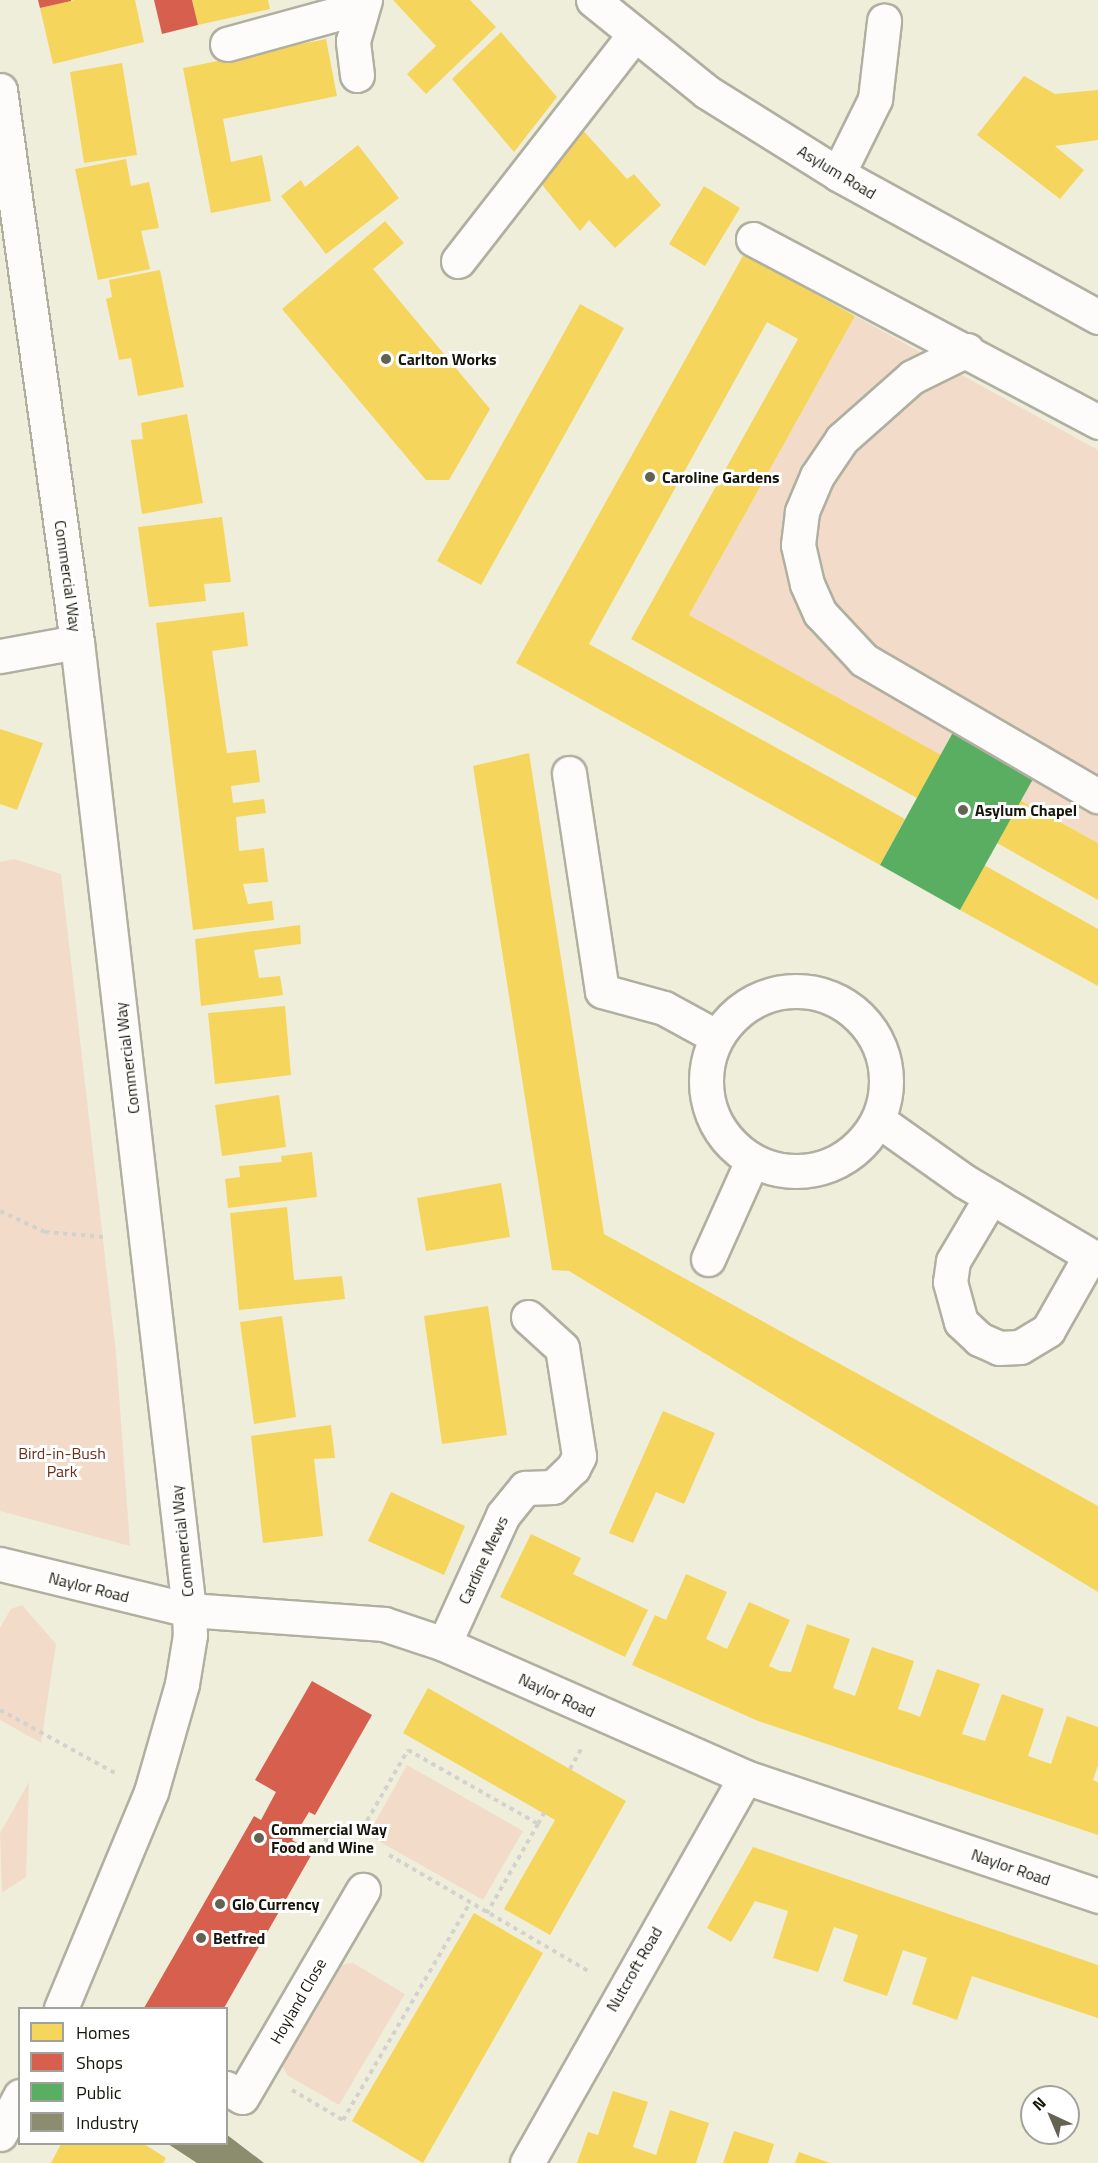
<!DOCTYPE html>
<style>
body{margin:0}
#map{position:relative;width:1098px;height:2163px;overflow:hidden;background:#efeedb;font-family:"Titillium Web",sans-serif}
div>[style]{position:absolute}
[style*='--x']{left:calc(var(--x)*1px);top:calc(var(--y)*1px);width:calc(var(--w)*1px);rotate:calc(var(--a)*1deg)}
.green>*{inset:0;background:#f3dbca}
.homes>*{inset:0;background:#f6d55c}
.shops>*{inset:0;background:#d6604d}
.public>*{inset:0;background:#5aae61}
.industry>*{inset:0;background:#8c8c6e}
.path>*{height:4px;margin-top:-2px;transform-origin:0;background:repeating-linear-gradient(90deg,#d3d2cd 0 4.5px,transparent 0 9px)}
.roads{filter:drop-shadow(2px 0 #b0b0a1) drop-shadow(-2px 0 #b0b0a1) drop-shadow(0 2px #b0b0a1) drop-shadow(0 -2px #b0b0a1)}
.minor>*{height:33px;margin:-16.5px;padding:0 16.5px;transform-origin:16.5px;border-radius:16.5px;background:#fdfcfa}
.minor>.ring{margin:-16.5px;padding:0;box-sizing:content-box;background:none;border:33px solid #fdfcfa;border-radius:50%}
.dots>*{width:16px;height:16px;translate:-50% -50%;box-sizing:border-box;border:3px solid #fff;border-radius:50%}
span{translate:-50% -50%;white-space:nowrap;text-align:center;line-height:1.15;-webkit-text-stroke:6px #fff;paint-order:stroke}
.street-label{font-size:16px;color:#17160a}
.poi-label{font-size:16px;color:#17160a;font-weight:700}
.left{translate:0 -50%;text-align:left}
.park-label{font-size:16px;color:#6c2c15}
.legend{position:absolute;left:18px;top:2007px;width:210px;height:138px;box-sizing:border-box;background:#fff;border:2px solid #a2a29d;margin:0;padding:8px 10px;list-style:none;font-size:18px;color:#17160a}
.legend li{display:flex;align-items:center;gap:12px;height:30px}
.legend b{width:30px;border:2px solid #a2a29d}
.north{position:absolute;left:1020px;top:2085px;width:60px;height:60px;box-sizing:border-box;background:#fff;border:2px solid #a2a29d;border-radius:50%;rotate:316deg;font-size:16px;font-weight:700;line-height:24px;text-align:center;color:#17160a}
.north::after{content:'';display:block;margin:auto;width:21px;height:27px;background:#636253;clip-path:polygon(50% 0,100% 100%,50% 72%,0 100%)}
</style>
<div id="map">
<div class="green">
<div style="clip-path:polygon(855px 316px,1098px 450px,1098px 843px,689px 615px)"></div>
<div style="clip-path:polygon(14px 859px,61px 874px,116px 1353px,130px 1546px,0 1511px,0 862px)"></div>
<div style="clip-path:polygon(22px 1605px,56px 1644px,41px 1743px,0 1720px,0 1628px,11px 1609px)"></div>
<div style="clip-path:polygon(407px 1765px,523px 1831px,483px 1900px,368px 1835px)"></div>
<div style="clip-path:polygon(29px 1782px,26px 1877px,2px 1893px,0 1833px)"></div>
<div style="clip-path:polygon(353px 1963px,405px 1994px,339px 2105px,287px 2075px,282px 2065px,340px 1965px)"></div>
</div>
<div class="homes">
<div style="clip-path:polygon(75px 0,135px 0,144px 42px,53px 64px,40px 8px)"></div>
<div style="clip-path:polygon(192px 0,268px 0,270px 9px,198px 25px)"></div>
<div style="clip-path:polygon(393px 0,470px 0,496px 27px,426px 94px,407px 74px,436px 46px)"></div>
<div style="clip-path:polygon(501px 32px,557px 97px,514px 152px,452px 79px)"></div>
<div style="clip-path:polygon(326px 39px,337px 96px,223px 119px,231px 162px,262px 155px,271px 201px,211px 213px,183px 68px)"></div>
<div style="clip-path:polygon(122px 63px,137px 155px,84px 163px,70px 72px)"></div>
<div style="clip-path:polygon(1024px 76px,1055px 94px,1098px 90px,1098px 140px,1055px 146px,1084px 170px,1060px 199px,977px 135px)"></div>
<div style="clip-path:polygon(580px 127px,627px 179px,634px 174px,661px 205px,615px 248px,589px 220px,580px 231px,539px 181px)"></div>
<div style="clip-path:polygon(358px 145px,399px 198px,326px 254px,281px 196px,301px 180px,305px 187px)"></div>
<div style="clip-path:polygon(126px 159px,131px 186px,149px 182px,159px 228px,141px 231px,150px 269px,98px 280px,75px 169px)"></div>
<div style="clip-path:polygon(704px 186px,740px 208px,705px 266px,669px 244px)"></div>
<div style="clip-path:polygon(385px 221px,404px 243px,373px 269px,490px 409px,449px 480px,426px 480px,282px 309px)"></div>
<div style="clip-path:polygon(744px 254px,855px 316px,689px 615px,941px 755px,917px 798px,631px 639px,798px 339px,767px 322px,589px 644px,905px 819px,880px 865px,516px 663px)"></div>
<div style="clip-path:polygon(160px 270px,184px 387px,138px 396px,131px 358px,119px 360px,106px 299px,112px 297px,109px 280px)"></div>
<div style="clip-path:polygon(580px 304px,624px 328px,481px 585px,437px 561px)"></div>
<div style="clip-path:polygon(187px 414px,203px 503px,142px 514px,131px 440px,143px 439px,141px 423px)"></div>
<div style="clip-path:polygon(222px 517px,231px 582px,204px 584px,206px 601px,149px 607px,138px 527px)"></div>
<div style="clip-path:polygon(244px 612px,248px 646px,212px 651px,227px 753px,256px 750px,260px 782px,231px 786px,233px 803px,264px 799px,266px 813px,236px 817px,239px 851px,264px 848px,268px 882px,243px 884px,248px 904px,272px 901px,274px 920px,193px 930px,156px 623px)"></div>
<div style="clip-path:polygon(0 729px,43px 743px,17px 810px,0 804px)"></div>
<div style="clip-path:polygon(529px 753px,604px 1234px,1098px 1506px,1098px 1592px,569px 1271px,552px 1270px,473px 766px)"></div>
<div style="clip-path:polygon(1020px 800px,1098px 843px,1098px 900px,997px 843px)"></div>
<div style="clip-path:polygon(984px 865px,1098px 929px,1098px 986px,960px 910px)"></div>
<div style="clip-path:polygon(300px 925px,301px 944px,254px 950px,259px 978px,280px 976px,283px 995px,201px 1006px,195px 939px)"></div>
<div style="clip-path:polygon(285px 1006px,291px 1075px,215px 1084px,208px 1013px)"></div>
<div style="clip-path:polygon(279px 1095px,286px 1147px,222px 1156px,215px 1105px)"></div>
<div style="clip-path:polygon(312px 1152px,317px 1197px,228px 1208px,225px 1179px,240px 1177px,239px 1166px,282px 1162px,281px 1156px)"></div>
<div style="clip-path:polygon(501px 1183px,510px 1237px,426px 1251px,417px 1198px)"></div>
<div style="clip-path:polygon(287px 1207px,294px 1280px,342px 1276px,345px 1299px,239px 1310px,230px 1213px)"></div>
<div style="clip-path:polygon(488px 1306px,507px 1435px,442px 1444px,424px 1316px)"></div>
<div style="clip-path:polygon(282px 1316px,296px 1417px,254px 1424px,240px 1322px)"></div>
<div style="clip-path:polygon(663px 1411px,715px 1433px,684px 1504px,656px 1492px,633px 1543px,609px 1533px)"></div>
<div style="clip-path:polygon(331px 1425px,335px 1458px,314px 1459px,323px 1536px,263px 1543px,251px 1436px)"></div>
<div style="clip-path:polygon(391px 1492px,465px 1526px,444px 1575px,368px 1541px)"></div>
<div style="clip-path:polygon(531px 1534px,581px 1558px,573px 1574px,648px 1610px,625px 1657px,500px 1597px)"></div>
<div style="clip-path:polygon(686px 1574px,727px 1592px,706px 1639px,727px 1649px,749px 1602px,790px 1620px,769px 1666px,780px 1671px,791px 1672px,807px 1624px,850px 1639px,833px 1688px,855px 1696px,872px 1647px,914px 1661px,898px 1709px,910px 1713px,920px 1717px,937px 1669px,980px 1684px,962px 1734px,985px 1741px,1002px 1694px,1044px 1709px,1028px 1756px,1051px 1764px,1067px 1716px,1098px 1727px,1098px 1765px,1093px 1780px,1098px 1782px,1098px 1835px,758px 1721px,632px 1665px,655px 1615px,666px 1620px)"></div>
<div style="clip-path:polygon(428px 1688px,626px 1801px,550px 1935px,504px 1909px,555px 1820px,403px 1733px)"></div>
<div style="clip-path:polygon(753px 1847px,1098px 1965px,1098px 2018px,972px 1976px,957px 2020px,912px 2004px,927px 1958px,903px 1950px,887px 1996px,843px 1981px,858px 1935px,834px 1927px,818px 1972px,773px 1958px,788px 1911px,755px 1901px,731px 1942px,707px 1928px)"></div>
<div style="clip-path:polygon(474px 1913px,543px 1953px,423px 2163px,352px 2121px)"></div>
<div style="clip-path:polygon(613px 2091px,648px 2102px,633px 2147px,656px 2155px,670px 2110px,709px 2123px,696px 2163px,577px 2163px,588px 2132px,598px 2135px)"></div>
<div style="clip-path:polygon(734px 2131px,774px 2144px,768px 2163px,723px 2163px)"></div>
<div style="clip-path:polygon(61px 2144px,144px 2144px,166px 2158px,163px 2163px,51px 2163px)"></div>
<div style="clip-path:polygon(799px 2152px,830px 2163px,795px 2163px)"></div>
</div>
<div class="shops">
<div style="clip-path:polygon(38px 0,71px 0,71px 1px,40px 8px)"></div>
<div style="clip-path:polygon(154px 0,192px 0,198px 25px,162px 34px)"></div>
<div style="clip-path:polygon(312px 1681px,372px 1715px,315px 1815px,309px 1812px,292px 1840px,313px 1852px,224px 2008px,144px 2008px,254px 1816px,261px 1820px,276px 1792px,255px 1780px)"></div>
</div>
<div class="public">
<div style="clip-path:polygon(957px 725px,1038px 770px,960px 910px,880px 865px)"></div>
</div>
<div class="industry">
<div style="clip-path:polygon(226px 2134px,264px 2163px,197px 2163px,168px 2144px,226px 2144px)"></div>
</div>
<div class="path">
<div style="--x:0;--y:1211;--w:50;--a:25"></div>
<div style="--x:45;--y:1232;--w:60;--a:4.8"></div>
<div style="--x:0;--y:1710;--w:131;--a:28.7"></div>
<div style="--x:570;--y:1769;--w:23;--a:-61"></div>
<div style="--x:538;--y:1824;--w:13;--a:-61"></div>
<div style="--x:301;--y:1825;--w:53;--a:30.4"></div>
<div style="--x:349;--y:1852;--w:118;--a:-60"></div>
<div style="--x:408;--y:1750;--w:150;--a:29.6"></div>
<div style="--x:538;--y:1824;--w:103;--a:119.8"></div>
<div style="--x:389;--y:1855;--w:233;--a:30.2"></div>
<div style="--x:292;--y:2090;--w:59;--a:30.5"></div>
<div style="--x:343;--y:2120;--w:251;--a:-59.7"></div>
</div>
<div class="roads">
<div class="minor">
<div style="--x:593;--y:0;--w:146;--a:38.9"></div>
<div style="--x:707;--y:92;--w:155;--a:32"></div>
<div style="--x:838;--y:174;--w:297;--a:28.8"></div>
<div style="--x:227;--y:44;--w:139;--a:-15.4"></div>
<div style="--x:357;--y:75;--w:34;--a:-97"></div>
<div style="--x:353;--y:41;--w:43;--a:-73.7"></div>
<div style="--x:0;--y:90;--w:557;--a:82.06"></div>
<div style="--x:77;--y:642;--w:974;--a:83.4"></div>
<div style="--x:189;--y:1610;--w:25;--a:88"></div>
<div style="--x:190;--y:1635;--w:50;--a:99.3"></div>
<div style="--x:182;--y:1684;--w:112;--a:106"></div>
<div style="--x:151;--y:1792;--w:234;--a:112.6"></div>
<div style="--x:838;--y:174;--w:84;--a:-63.7"></div>
<div style="--x:875;--y:99;--w:79;--a:-83.4"></div>
<div style="--x:753;--y:239;--w:391;--a:27.9"></div>
<div style="--x:458;--y:261;--w:286;--a:-52.1"></div>
<div style="--x:967;--y:350;--w:61;--a:153.9"></div>
<div style="--x:912;--y:377;--w:94;--a:138.5"></div>
<div style="--x:842;--y:439;--w:45;--a:124"></div>
<div style="--x:817;--y:476;--w:39;--a:113"></div>
<div style="--x:802;--y:512;--w:33;--a:97"></div>
<div style="--x:798;--y:545;--w:40;--a:77"></div>
<div style="--x:807;--y:584;--w:32;--a:66"></div>
<div style="--x:820;--y:613;--w:64;--a:46.9"></div>
<div style="--x:864;--y:660;--w:271;--a:30.2"></div>
<div style="--x:0;--y:656;--w:78;--a:-10.3"></div>
<div style="--x:569;--y:773;--w:220;--a:81.4"></div>
<div style="--x:602;--y:991;--w:64;--a:15.3"></div>
<div style="--x:664;--y:1008;--w:60;--a:28.7"></div>
<div class="ring" style="left:706px;top:991px;width:147px;height:147px"></div>
<div style="--x:878;--y:1120;--w:105;--a:35.3"></div>
<div style="--x:964;--y:1181;--w:156;--a:30.5"></div>
<div style="--x:991;--y:1197;--w:74;--a:120.7"></div>
<div style="--x:953;--y:1261;--w:21;--a:98"></div>
<div style="--x:950;--y:1282;--w:41;--a:74.6"></div>
<div style="--x:961;--y:1322;--w:25;--a:43"></div>
<div style="--x:979;--y:1339;--w:22;--a:24"></div>
<div style="--x:999;--y:1348;--w:21;--a:-3"></div>
<div style="--x:1020;--y:1347;--w:33;--a:-31"></div>
<div style="--x:1048;--y:1330;--w:85;--a:-60.4"></div>
<div style="--x:708;--y:1259;--w:107;--a:-65.8"></div>
<div style="--x:0;--y:1564;--w:195;--a:13.7"></div>
<div style="--x:189;--y:1610;--w:196;--a:4.1"></div>
<div style="--x:384;--y:1624;--w:63;--a:18.4"></div>
<div style="--x:444;--y:1644;--w:329;--a:23.8"></div>
<div style="--x:745;--y:1777;--w:373;--a:18.6"></div>
<div style="--x:444;--y:1644;--w:142;--a:-65.4"></div>
<div style="--x:503;--y:1515;--w:35;--a:-51"></div>
<div style="--x:525;--y:1488;--w:28;--a:-2"></div>
<div style="--x:553;--y:1487;--w:28;--a:-44"></div>
<div style="--x:573;--y:1468;--w:13;--a:-63"></div>
<div style="--x:579;--y:1456;--w:109;--a:-98.9"></div>
<div style="--x:562;--y:1348;--w:46;--a:-137.6"></div>
<div style="--x:226;--y:2088;--w:18;--a:29"></div>
<div style="--x:242;--y:2097;--w:240;--a:-59.7"></div>
<div style="--x:0;--y:2134;--w:43;--a:-62.2"></div>
<div style="--x:527;--y:2163;--w:443;--a:-60.5"></div>
</div>
</div>
<div class="dots">
<div style="left:386px;top:359px;background:#636253"></div>
<div style="left:650px;top:477px;background:#636253"></div>
<div style="left:963px;top:810px;background:#636253"></div>
<div style="left:259px;top:1838px;background:#636253"></div>
<div style="left:220px;top:1904px;background:#636253"></div>
<div style="left:201px;top:1938px;background:#636253"></div>
</div>
<div class="street-label">
<span style="left:837px;top:172px;rotate:31deg">Asylum Road</span>
<span style="left:68px;top:576px;rotate:82deg">Commercial Way</span>
<span style="left:127px;top:1058px;rotate:-97deg">Commercial Way</span>
<span style="left:182px;top:1541px;rotate:-96deg">Commercial Way</span>
<span style="left:483px;top:1560px;rotate:-65deg">Cardine Mews</span>
<span style="left:89px;top:1587px;rotate:14deg">Naylor Road</span>
<span style="left:557px;top:1695px;rotate:25deg">Naylor Road</span>
<span style="left:1011px;top:1867px;rotate:19deg">Naylor Road</span>
<span style="left:634px;top:1969px;rotate:-60deg">Nutcroft Road</span>
<span style="left:298px;top:2001px;rotate:-60deg">Hoyland Close</span>
</div>
<div class="poi-label">
<span class="left" style="left:398px;top:359px">Carlton Works</span>
<span class="left" style="left:662px;top:477px">Caroline Gardens</span>
<span class="left" style="left:975px;top:810px">Asylum Chapel</span>
<span class="left" style="left:271px;top:1838px">Commercial Way<br>Food and Wine</span>
<span class="left" style="left:232px;top:1904px">Glo Currency</span>
<span class="left" style="left:213px;top:1938px">Betfred</span>
</div>
<div class="park-label">
<span style="left:62px;top:1462px">Bird-in-Bush<br>Park</span>
</div>
<ul class="legend">
<li><b style="height:16px;background:#f6d55c"></b>Homes</li>
<li><b style="height:16px;background:#d6604d"></b>Shops</li>
<li><b style="height:16px;background:#5aae61"></b>Public</li>
<li><b style="height:16px;background:#8c8c6e"></b>Industry</li>
</ul>
<div class="north">N</div>
</div>
